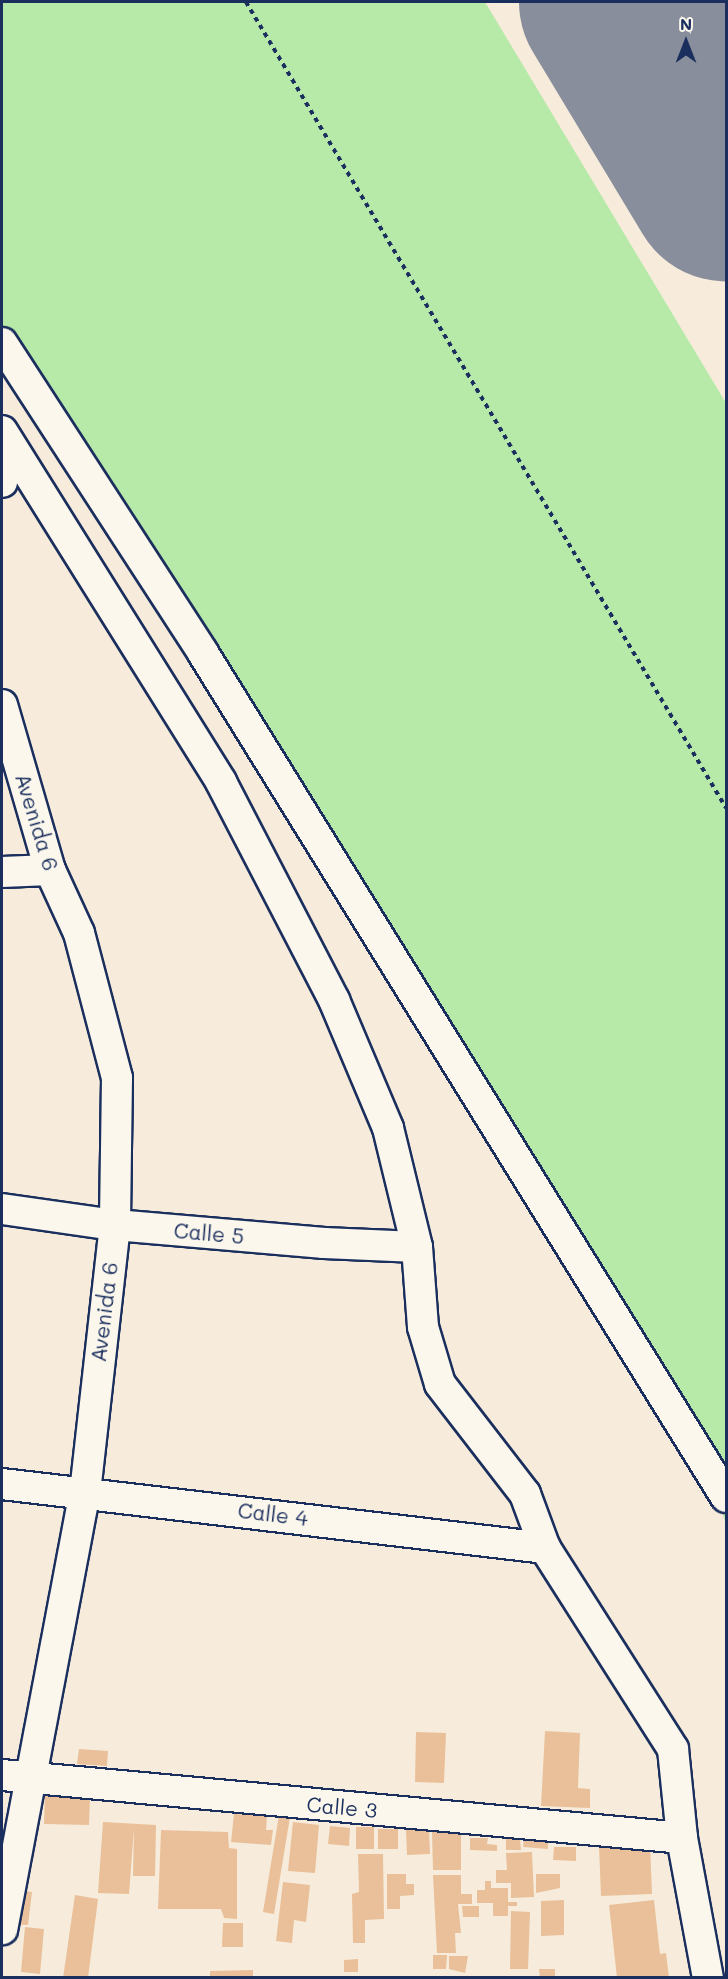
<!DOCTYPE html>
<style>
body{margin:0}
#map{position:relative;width:728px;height:1979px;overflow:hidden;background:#f7ecdb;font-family:Mali,sans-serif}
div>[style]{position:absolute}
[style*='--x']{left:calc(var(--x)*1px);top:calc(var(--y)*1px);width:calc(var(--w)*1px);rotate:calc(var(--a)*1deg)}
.green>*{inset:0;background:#b7e9a9}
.runway>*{height:194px;margin:-97px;padding:0 97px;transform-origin:97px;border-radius:97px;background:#898e9c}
.building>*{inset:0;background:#e9c099}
.path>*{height:4px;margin-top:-2px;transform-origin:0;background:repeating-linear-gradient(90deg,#1b2f5e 0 4.5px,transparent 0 9px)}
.roads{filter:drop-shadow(2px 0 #1b2f5e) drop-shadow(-2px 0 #1b2f5e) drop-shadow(0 2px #1b2f5e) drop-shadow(0 -2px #1b2f5e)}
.minor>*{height:30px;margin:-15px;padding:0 15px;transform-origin:15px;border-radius:15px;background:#fbf7ec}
span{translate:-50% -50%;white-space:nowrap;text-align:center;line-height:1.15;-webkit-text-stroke:6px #fbf7ec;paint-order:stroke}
.street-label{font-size:21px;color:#1b2f5e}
.frame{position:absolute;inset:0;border:3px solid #1b2f5e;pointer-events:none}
.north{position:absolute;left:656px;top:12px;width:60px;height:60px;-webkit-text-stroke:4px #fbf7ec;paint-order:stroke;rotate:0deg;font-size:16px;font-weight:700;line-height:24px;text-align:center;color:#1b2f5e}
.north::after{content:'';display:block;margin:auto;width:21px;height:27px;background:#1b2f5e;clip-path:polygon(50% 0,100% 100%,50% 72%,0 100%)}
</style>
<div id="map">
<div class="green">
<div style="clip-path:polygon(2px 2px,485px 2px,726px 403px,726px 1525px,718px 1498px,337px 887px,2px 366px)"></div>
</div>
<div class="runway">
<div style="--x:616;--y:2;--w:213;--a:58.9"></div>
</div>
<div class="building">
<div style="clip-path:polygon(545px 1731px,580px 1733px,578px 1788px,590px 1789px,590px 1808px,541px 1806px)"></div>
<div style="clip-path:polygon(416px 1732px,446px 1733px,444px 1783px,415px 1782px)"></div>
<div style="clip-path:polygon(79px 1749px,108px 1751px,107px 1766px,77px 1764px)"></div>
<div style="clip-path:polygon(45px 1795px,90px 1797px,89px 1825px,44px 1824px)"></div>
<div style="clip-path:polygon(234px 1814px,267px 1816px,266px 1830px,273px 1830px,271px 1845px,231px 1842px)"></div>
<div style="clip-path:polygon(279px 1815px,290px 1817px,274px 1914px,263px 1912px)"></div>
<div style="clip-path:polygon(103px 1822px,156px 1825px,155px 1876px,133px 1876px,134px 1828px,129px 1894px,98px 1893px)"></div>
<div style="clip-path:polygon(293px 1822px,319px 1825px,315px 1873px,288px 1871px)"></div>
<div style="clip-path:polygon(330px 1826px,350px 1828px,349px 1846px,328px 1844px)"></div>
<div style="clip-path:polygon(356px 1827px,374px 1827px,374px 1849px,356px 1849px)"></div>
<div style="clip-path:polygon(378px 1829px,398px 1829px,398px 1849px,378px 1849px)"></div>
<div style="clip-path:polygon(406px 1829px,429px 1829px,430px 1854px,407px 1855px)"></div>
<div style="clip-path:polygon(161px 1830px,228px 1832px,229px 1848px,237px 1849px,237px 1919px,224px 1918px,221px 1909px,158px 1909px)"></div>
<div style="clip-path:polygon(432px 1832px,461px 1832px,461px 1870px,433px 1870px)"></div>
<div style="clip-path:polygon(470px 1838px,488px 1838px,487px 1844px,497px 1845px,497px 1851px,470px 1850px)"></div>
<div style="clip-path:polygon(506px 1838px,520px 1838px,521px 1850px,506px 1850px)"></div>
<div style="clip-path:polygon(524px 1839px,548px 1841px,548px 1849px,523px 1847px)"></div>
<div style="clip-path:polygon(650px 1844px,652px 1894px,601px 1896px,599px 1846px)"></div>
<div style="clip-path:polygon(554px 1847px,576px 1847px,576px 1861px,553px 1860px)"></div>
<div style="clip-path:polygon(532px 1852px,534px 1897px,511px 1898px,511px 1883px,496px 1883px,496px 1870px,507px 1870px,506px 1853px)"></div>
<div style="clip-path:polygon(358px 1854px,383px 1854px,384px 1919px,365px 1920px,365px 1943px,353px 1943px,352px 1894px,359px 1892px)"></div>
<div style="clip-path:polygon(387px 1874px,406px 1874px,406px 1884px,414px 1884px,414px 1895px,400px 1896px,400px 1909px,387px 1909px)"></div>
<div style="clip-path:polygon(536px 1874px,560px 1874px,560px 1888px,536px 1893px)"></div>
<div style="clip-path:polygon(433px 1875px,461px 1875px,461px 1894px,472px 1894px,472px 1904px,458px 1904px,461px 1933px,455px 1933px,456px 1953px,437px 1953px)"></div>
<div style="clip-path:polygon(485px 1881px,491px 1881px,491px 1888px,508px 1888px,508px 1902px,517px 1902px,517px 1906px,508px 1906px,508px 1916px,493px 1916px,493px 1903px,477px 1903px,477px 1890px,485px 1890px)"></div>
<div style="clip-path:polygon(283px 1882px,310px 1885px,306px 1922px,294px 1920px,292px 1943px,276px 1941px)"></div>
<div style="clip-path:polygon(17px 1890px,32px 1892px,28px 1925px,13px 1924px)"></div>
<div style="clip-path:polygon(75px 1895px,98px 1899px,88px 1978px,63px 1978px)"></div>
<div style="clip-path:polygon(564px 1900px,564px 1935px,541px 1936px,541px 1901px)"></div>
<div style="clip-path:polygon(654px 1900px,660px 1954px,666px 1953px,669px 1978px,617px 1978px,609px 1905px)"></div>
<div style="clip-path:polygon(462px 1906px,479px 1906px,479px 1917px,463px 1917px)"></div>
<div style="clip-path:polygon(511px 1911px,530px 1912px,528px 1969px,510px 1969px)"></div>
<div style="clip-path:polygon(223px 1923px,243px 1923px,243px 1947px,222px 1947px)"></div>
<div style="clip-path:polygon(25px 1927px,44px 1929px,40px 1974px,21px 1972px)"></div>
<div style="clip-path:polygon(433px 1955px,447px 1955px,446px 1969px,433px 1969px)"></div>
<div style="clip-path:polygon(449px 1956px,468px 1956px,465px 1973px,449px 1969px)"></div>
<div style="clip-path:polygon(358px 1959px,358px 1972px,344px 1972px,344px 1960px)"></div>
<div style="clip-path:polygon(539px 1969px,555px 1969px,555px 1978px,540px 1978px)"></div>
<div style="clip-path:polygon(253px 1970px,253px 1978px,210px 1978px,210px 1971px)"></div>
</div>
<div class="path">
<div style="--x:246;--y:2;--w:938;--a:59.22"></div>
</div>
<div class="roads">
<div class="minor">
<div style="--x:2;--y:343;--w:369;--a:57"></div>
<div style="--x:203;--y:653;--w:993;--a:58.21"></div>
<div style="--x:2;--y:431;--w:414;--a:58"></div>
<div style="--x:221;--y:782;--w:246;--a:62.6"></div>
<div style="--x:334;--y:1000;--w:139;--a:67.1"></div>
<div style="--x:388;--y:1128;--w:122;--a:76.3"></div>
<div style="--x:417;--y:1247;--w:80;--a:85.7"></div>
<div style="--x:423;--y:1327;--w:59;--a:73.4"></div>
<div style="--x:440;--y:1384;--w:139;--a:52.3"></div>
<div style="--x:525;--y:1494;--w:58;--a:69.7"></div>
<div style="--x:545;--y:1548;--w:238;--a:57.5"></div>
<div style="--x:673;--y:1749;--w:89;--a:84.2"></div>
<div style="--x:682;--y:1838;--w:142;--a:79.5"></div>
<div style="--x:2;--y:482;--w:41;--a:-81.7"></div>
<div style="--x:2;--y:705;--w:172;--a:73.8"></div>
<div style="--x:50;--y:870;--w:69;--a:65.3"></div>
<div style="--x:79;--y:933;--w:150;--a:75.3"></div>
<div style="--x:117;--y:1078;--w:147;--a:90.8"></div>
<div style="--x:115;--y:1225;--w:268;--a:96.4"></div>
<div style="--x:85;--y:1491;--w:446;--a:100.7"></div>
<div style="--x:2;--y:872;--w:48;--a:-2.4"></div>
<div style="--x:2;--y:1209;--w:114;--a:8.1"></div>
<div style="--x:115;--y:1225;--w:210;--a:4.9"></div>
<div style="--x:324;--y:1243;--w:93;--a:2.5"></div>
<div style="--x:2;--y:1484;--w:547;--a:6.72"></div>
<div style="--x:2;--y:1775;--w:683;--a:5.29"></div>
</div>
</div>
<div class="street-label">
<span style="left:37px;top:822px;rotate:73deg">Avenida 6</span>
<span style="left:209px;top:1233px;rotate:5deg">Calle 5</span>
<span style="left:104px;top:1312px;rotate:-83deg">Avenida 6</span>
<span style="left:273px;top:1514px;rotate:7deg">Calle 4</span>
<span style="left:342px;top:1807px;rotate:5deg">Calle 3</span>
</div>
<div class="frame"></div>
<div class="north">N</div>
</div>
